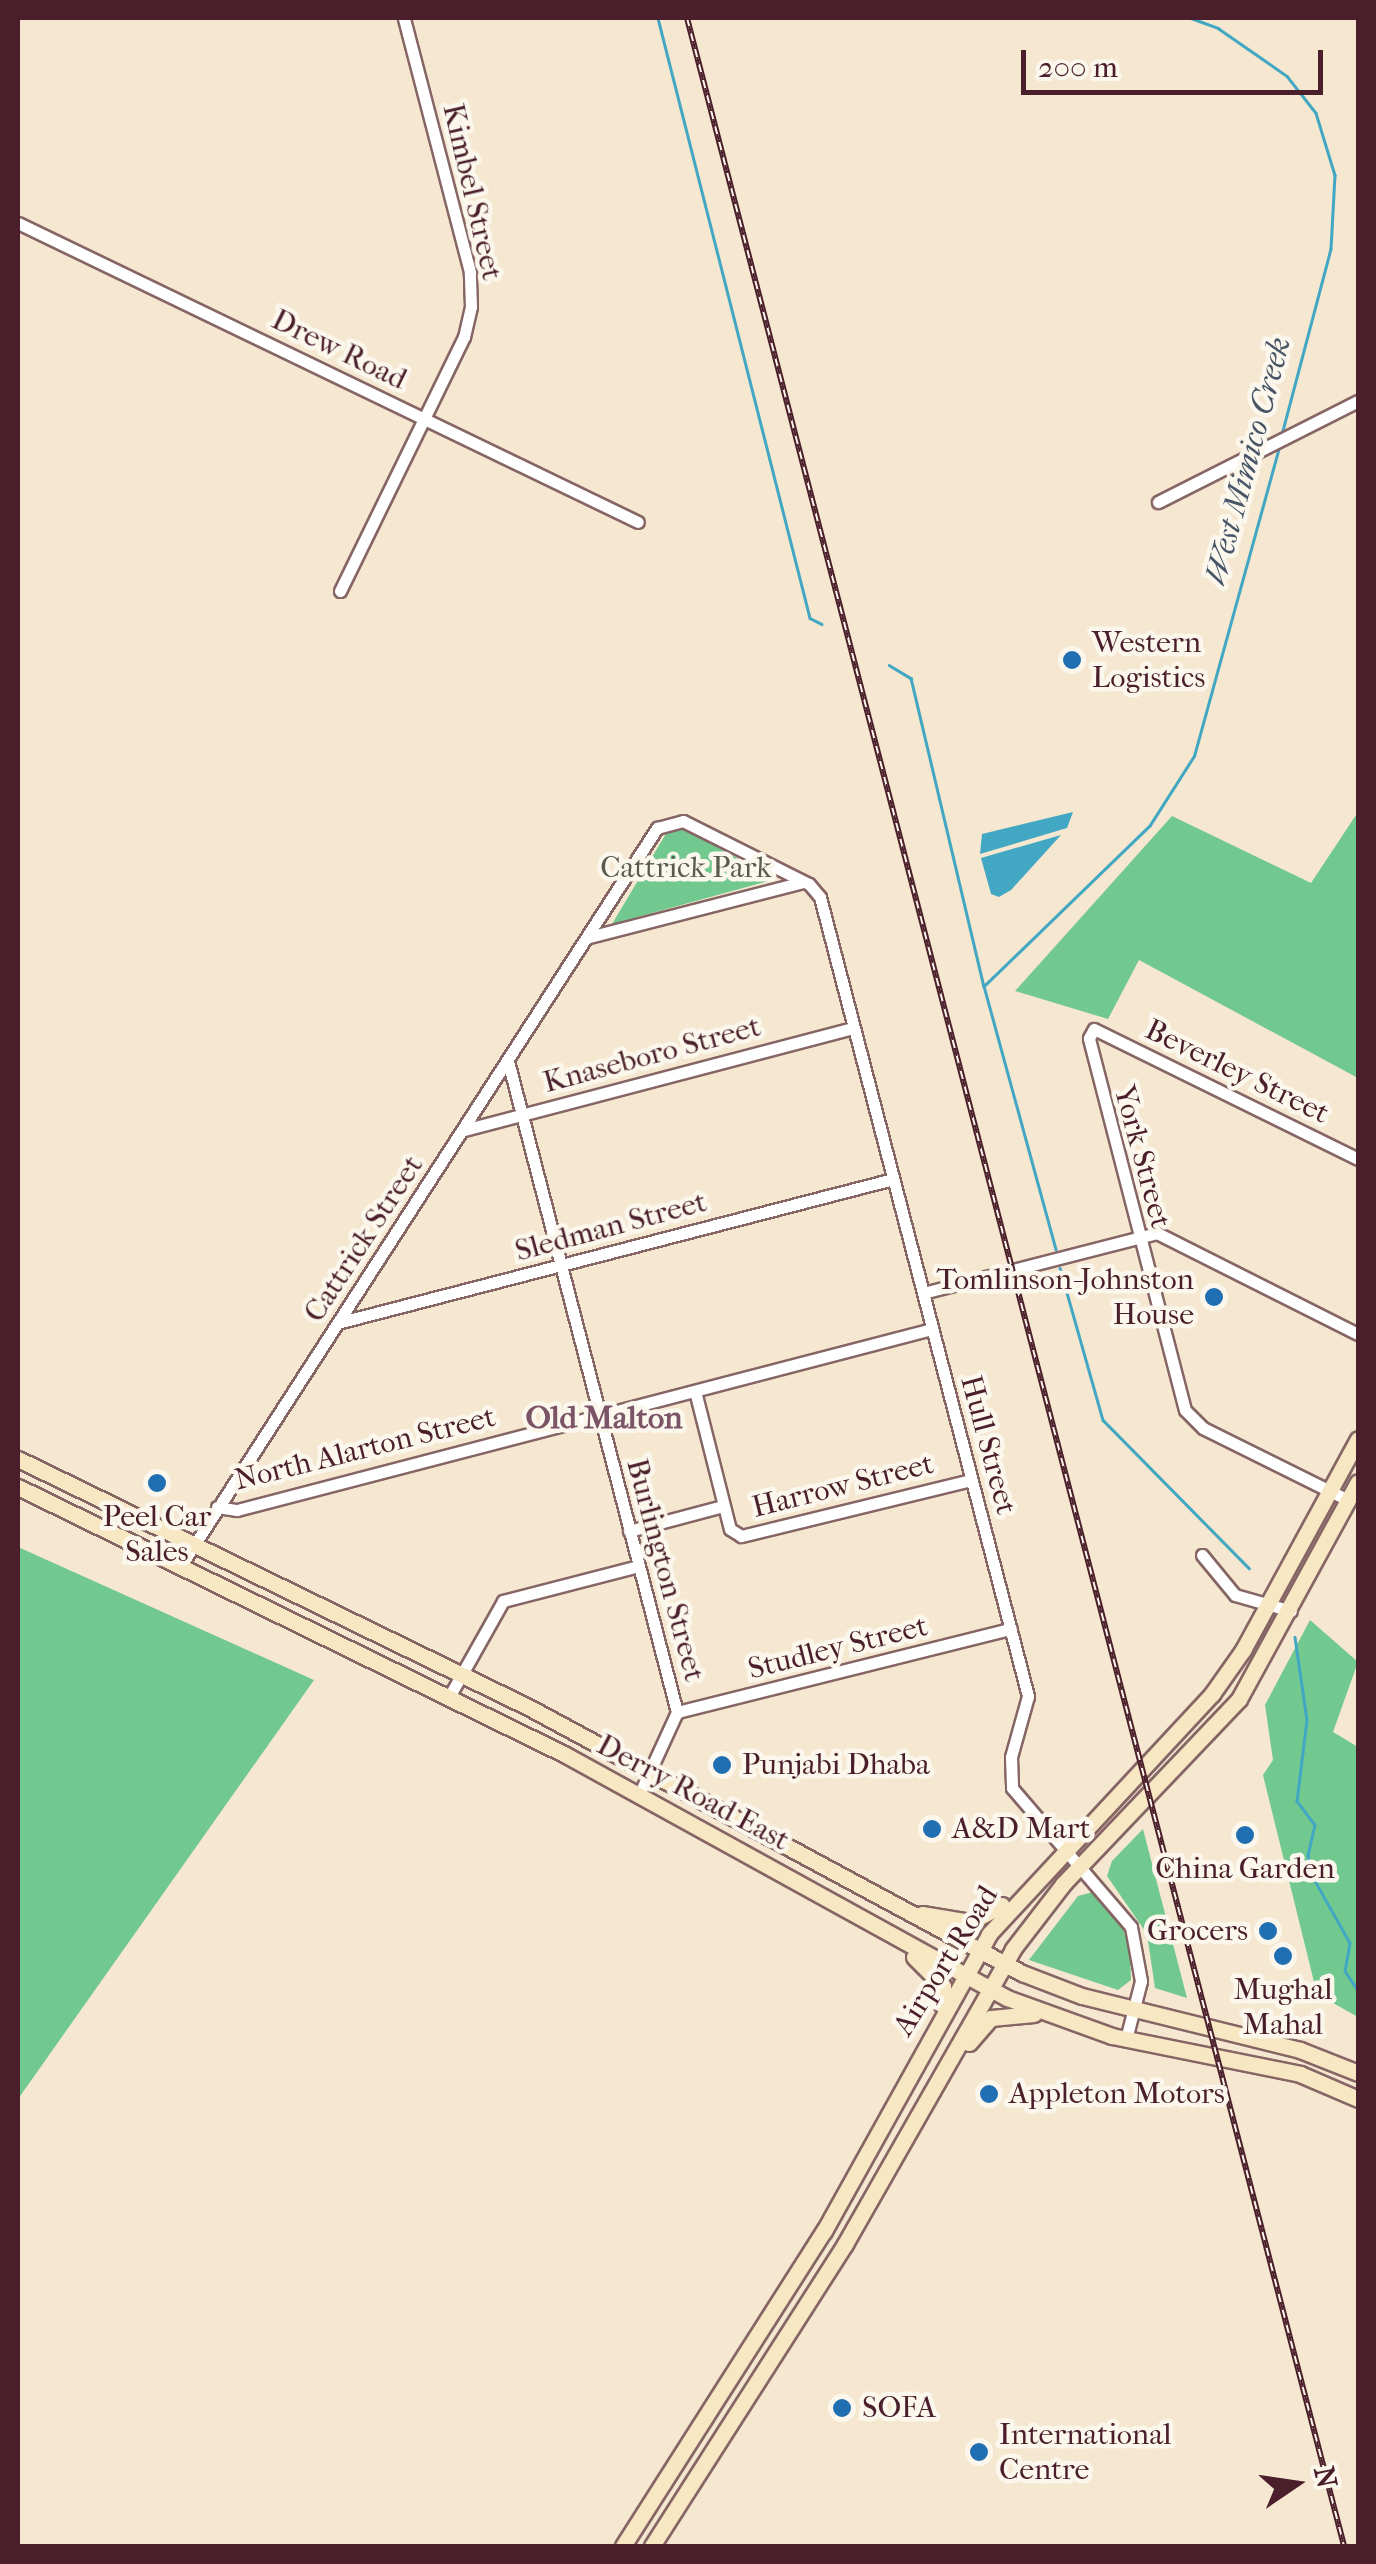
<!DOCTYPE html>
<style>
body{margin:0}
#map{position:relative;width:1376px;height:2564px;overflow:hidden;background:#f5e7d0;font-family:"IM FELL French Canon",serif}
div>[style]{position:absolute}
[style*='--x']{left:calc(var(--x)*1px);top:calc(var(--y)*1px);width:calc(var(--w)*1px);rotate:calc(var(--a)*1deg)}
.green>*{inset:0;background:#71c98f}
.water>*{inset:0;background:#42a7c2}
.stream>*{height:2.5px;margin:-1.25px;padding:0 1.25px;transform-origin:1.25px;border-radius:1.25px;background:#42a7c2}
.roads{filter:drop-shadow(2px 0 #866565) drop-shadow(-2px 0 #866565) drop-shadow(0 2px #866565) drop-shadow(0 -2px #866565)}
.minor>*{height:11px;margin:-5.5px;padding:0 5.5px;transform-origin:5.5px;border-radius:5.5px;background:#fff}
.secondary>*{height:15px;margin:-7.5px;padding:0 7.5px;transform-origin:7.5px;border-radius:7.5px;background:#f7e8c3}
.rail>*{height:6px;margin-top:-3px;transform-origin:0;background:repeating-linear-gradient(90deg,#fbf7ec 0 8px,#4a1f2b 0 16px);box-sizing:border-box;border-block:2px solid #4a1f2b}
.dots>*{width:28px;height:28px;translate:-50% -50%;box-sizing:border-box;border:5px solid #fbf7ec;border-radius:50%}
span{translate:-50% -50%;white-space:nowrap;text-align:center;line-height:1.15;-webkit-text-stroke:9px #fbf7ec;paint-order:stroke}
.street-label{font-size:30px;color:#4a1f2b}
.poi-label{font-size:30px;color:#4a1f2b}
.left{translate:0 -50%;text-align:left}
.right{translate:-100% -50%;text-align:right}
.park-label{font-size:30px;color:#585a4e}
.water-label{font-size:32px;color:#475567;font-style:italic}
.neighbourhood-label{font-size:32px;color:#7c5468;font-weight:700}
.frame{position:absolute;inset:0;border:20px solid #4a1f2b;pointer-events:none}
.north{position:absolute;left:1246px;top:2434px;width:100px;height:100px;-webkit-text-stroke:8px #fbf7ec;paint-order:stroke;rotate:77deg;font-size:28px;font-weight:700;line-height:40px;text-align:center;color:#4a1f2b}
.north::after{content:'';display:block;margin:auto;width:35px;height:45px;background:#4a1f2b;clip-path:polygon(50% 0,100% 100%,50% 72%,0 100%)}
.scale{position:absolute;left:1021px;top:50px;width:302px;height:45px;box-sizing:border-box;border:5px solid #4a1f2b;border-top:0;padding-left:12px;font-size:30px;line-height:35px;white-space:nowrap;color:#4a1f2b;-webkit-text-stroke:8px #fbf7ec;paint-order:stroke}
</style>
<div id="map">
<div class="green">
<div style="clip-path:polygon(1358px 812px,1358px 1078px,1139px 960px,1108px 1019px,1015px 991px,1172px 816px,1311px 883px)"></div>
<div style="clip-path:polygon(670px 827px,680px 827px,776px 879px,612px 924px)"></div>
<div style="clip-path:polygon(18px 1547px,314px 1680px,18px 2099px)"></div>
<div style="clip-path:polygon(1310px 1620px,1358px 1662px,1333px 1732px,1358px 1747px,1358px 2017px,1317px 1994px,1263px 1775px,1273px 1760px,1265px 1705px)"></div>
<div style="clip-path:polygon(1143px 1829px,1187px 1998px,1155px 1988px,1147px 1934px,1107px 1876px,1112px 1861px)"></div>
<div style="clip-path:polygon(1093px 1892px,1122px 1925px,1130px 1952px,1131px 1980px,1118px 1990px,1029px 1960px,1078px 1896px)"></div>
</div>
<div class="water">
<div style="clip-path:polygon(1073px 812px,1067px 828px,980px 854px,982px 834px)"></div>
<div style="clip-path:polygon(1061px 835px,1011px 890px,999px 897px,991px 894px,981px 858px)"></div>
</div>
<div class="stream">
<div style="--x:658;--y:18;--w:619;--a:75.78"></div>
<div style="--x:810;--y:618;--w:13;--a:27"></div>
<div style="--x:1191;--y:18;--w:29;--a:20"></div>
<div style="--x:1218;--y:28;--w:84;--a:34.8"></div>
<div style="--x:1287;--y:76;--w:47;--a:51.9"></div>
<div style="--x:1316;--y:113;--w:65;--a:73"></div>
<div style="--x:1335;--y:175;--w:74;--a:93.1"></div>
<div style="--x:1331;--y:249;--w:192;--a:104.8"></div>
<div style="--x:889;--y:665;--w:26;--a:31"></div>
<div style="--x:911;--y:678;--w:317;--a:76.7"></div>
<div style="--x:984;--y:986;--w:273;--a:74.7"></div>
<div style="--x:984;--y:986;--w:231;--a:-44.1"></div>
<div style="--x:1150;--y:825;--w:82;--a:-57.5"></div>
<div style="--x:1194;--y:756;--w:320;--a:-74.6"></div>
<div style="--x:1060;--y:1268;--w:158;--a:74.2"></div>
<div style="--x:1103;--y:1420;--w:208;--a:45.4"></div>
<div style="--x:1295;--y:1637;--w:84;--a:81.8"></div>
<div style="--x:1307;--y:1720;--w:82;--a:97"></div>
<div style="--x:1297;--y:1801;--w:30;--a:53"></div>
<div style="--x:1315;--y:1825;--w:31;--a:103"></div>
<div style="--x:1308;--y:1855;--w:25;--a:76"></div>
<div style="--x:1314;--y:1879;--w:73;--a:60.6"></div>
<div style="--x:1350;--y:1943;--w:28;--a:100"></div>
<div style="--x:1345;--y:1971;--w:23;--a:56"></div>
</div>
<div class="roads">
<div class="minor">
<div style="--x:18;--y:223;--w:688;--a:25.75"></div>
<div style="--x:1158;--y:502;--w:224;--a:-26.8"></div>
<div style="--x:340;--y:591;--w:283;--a:-64"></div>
<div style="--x:464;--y:337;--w:31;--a:-77"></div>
<div style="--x:471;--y:307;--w:35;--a:-92"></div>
<div style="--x:470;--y:272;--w:262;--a:-104.6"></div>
<div style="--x:589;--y:937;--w:221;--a:-14.4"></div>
<div style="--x:508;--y:1061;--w:673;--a:75.45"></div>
<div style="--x:677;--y:1712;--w:91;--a:114.6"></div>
<div style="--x:464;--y:1130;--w:402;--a:-14.7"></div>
<div style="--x:923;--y:1293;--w:242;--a:-14.4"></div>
<div style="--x:1157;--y:1233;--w:225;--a:26.7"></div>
<div style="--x:341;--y:1322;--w:570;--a:-14.52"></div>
<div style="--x:695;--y:1391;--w:142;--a:75.8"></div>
<div style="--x:730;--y:1529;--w:13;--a:32"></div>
<div style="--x:741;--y:1536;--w:237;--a:-13.7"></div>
<div style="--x:1348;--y:1500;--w:162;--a:-153.6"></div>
<div style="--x:1203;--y:1428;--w:25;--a:-135"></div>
<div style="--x:1185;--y:1410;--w:384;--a:-104.5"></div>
<div style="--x:1089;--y:1038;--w:10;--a:-61"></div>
<div style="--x:1094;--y:1029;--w:294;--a:26.2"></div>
<div style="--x:217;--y:1507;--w:20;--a:9"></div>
<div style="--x:237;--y:1510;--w:718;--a:-14.6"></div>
<div style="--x:629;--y:1531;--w:97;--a:-14.9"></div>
<div style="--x:1202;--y:1555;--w:52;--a:50.5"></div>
<div style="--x:1235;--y:1595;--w:58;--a:15.9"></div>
<div style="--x:180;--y:1567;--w:880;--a:-57.16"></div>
<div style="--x:657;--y:828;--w:27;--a:-15"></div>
<div style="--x:683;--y:821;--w:141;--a:26.6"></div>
<div style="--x:809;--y:884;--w:17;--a:50"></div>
<div style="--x:820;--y:897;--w:826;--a:75.41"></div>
<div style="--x:1028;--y:1696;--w:63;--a:105.6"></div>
<div style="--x:1011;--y:1757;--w:31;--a:88"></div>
<div style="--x:1012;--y:1788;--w:183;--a:49.4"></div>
<div style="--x:1131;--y:1927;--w:55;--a:79.5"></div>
<div style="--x:1141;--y:1981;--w:60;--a:104.5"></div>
<div style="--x:449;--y:1697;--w:110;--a:-60.6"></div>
<div style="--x:503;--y:1601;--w:139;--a:-14.5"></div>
<div style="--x:677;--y:1712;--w:344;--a:-14"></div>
</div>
<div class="secondary">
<div style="--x:18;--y:1459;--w:569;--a:25.93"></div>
<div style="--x:530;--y:1708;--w:559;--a:28.31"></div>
<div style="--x:1022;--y:1973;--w:64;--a:21"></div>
<div style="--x:1082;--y:1996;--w:225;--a:13.9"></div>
<div style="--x:1300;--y:2050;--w:62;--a:21.6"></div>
<div style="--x:18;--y:1487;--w:608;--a:26.06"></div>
<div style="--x:564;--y:1754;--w:506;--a:28.85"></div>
<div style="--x:1007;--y:1998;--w:112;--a:19.9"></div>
<div style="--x:1112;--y:2036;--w:192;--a:11.4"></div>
<div style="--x:1300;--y:2074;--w:63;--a:23.3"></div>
<div style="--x:922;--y:1914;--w:50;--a:9.3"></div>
<div style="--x:971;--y:1922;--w:35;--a:-29"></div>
<div style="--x:914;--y:1957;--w:41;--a:45"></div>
<div style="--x:943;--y:1986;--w:19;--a:93"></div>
<div style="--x:969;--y:2043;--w:33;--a:-49"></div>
<div style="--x:991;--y:2018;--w:43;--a:-5.3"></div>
<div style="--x:623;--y:2546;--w:374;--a:-57.5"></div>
<div style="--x:824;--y:2231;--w:340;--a:-60.9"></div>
<div style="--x:989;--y:1934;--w:328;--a:-47.1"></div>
<div style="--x:1212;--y:1694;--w:54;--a:-54.8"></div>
<div style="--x:1243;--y:1650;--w:240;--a:-61.4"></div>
<div style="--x:652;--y:2546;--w:358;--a:-57.4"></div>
<div style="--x:845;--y:2244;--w:339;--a:-60.3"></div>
<div style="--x:1013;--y:1949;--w:82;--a:-52.4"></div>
<div style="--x:1063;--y:1884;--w:255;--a:-46.4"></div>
<div style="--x:1239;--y:1699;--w:247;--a:-61.3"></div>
</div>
</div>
<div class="rail">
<div style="--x:687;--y:18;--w:2612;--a:75.43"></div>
</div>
<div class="dots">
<div style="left:1072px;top:660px;background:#1f6fb2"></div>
<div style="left:1214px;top:1297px;background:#1f6fb2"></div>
<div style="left:157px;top:1483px;background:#1f6fb2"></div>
<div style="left:722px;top:1765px;background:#1f6fb2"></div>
<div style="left:932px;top:1829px;background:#1f6fb2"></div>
<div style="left:1245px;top:1835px;background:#1f6fb2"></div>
<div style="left:1268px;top:1931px;background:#1f6fb2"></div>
<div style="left:1283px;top:1956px;background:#1f6fb2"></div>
<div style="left:989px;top:2094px;background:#1f6fb2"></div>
<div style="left:842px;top:2408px;background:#1f6fb2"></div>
<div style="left:979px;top:2452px;background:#1f6fb2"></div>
</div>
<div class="street-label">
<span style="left:472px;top:192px;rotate:77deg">Kimbel Street</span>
<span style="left:339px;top:350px;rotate:26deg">Drew Road</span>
<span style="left:652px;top:1055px;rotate:-15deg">Knaseboro Street</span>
<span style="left:1237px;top:1072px;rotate:26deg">Beverley Street</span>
<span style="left:1142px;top:1157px;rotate:75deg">York Street</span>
<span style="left:611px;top:1227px;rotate:-15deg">Sledman Street</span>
<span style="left:364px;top:1239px;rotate:-57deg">Cattrick Street</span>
<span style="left:988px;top:1445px;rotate:75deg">Hull Street</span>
<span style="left:365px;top:1449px;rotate:-14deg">North Alarton Street</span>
<span style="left:843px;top:1486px;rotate:-14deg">Harrow Street</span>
<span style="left:665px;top:1570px;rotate:75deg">Burlington Street</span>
<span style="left:838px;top:1648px;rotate:-14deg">Studley Street</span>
<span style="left:693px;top:1793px;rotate:28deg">Derry Road East</span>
<span style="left:946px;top:1961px;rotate:-58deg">Airport Road</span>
</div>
<div class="poi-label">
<span class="left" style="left:1092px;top:660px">Western<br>Logistics</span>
<span class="right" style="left:1194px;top:1297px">Tomlinson-Johnston<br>House</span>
<span style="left:157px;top:1534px">Peel Car<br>Sales</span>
<span class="left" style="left:742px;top:1765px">Punjabi Dhaba</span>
<span class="left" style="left:952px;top:1829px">A&amp;D Mart</span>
<span style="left:1245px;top:1869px">China Garden</span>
<span class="right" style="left:1248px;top:1931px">Grocers</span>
<span style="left:1283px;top:2007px">Mughal<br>Mahal</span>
<span class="left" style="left:1009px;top:2094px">Appleton Motors</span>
<span class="left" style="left:862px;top:2408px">SOFA</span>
<span class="left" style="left:999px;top:2452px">International<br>Centre</span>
</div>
<div class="park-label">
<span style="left:686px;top:868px">Cattrick Park</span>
</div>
<div class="water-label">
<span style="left:1248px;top:461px;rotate:-75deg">West Mimico Creek</span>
</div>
<div class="neighbourhood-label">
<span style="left:604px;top:1418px">Old Malton</span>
</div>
<div class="frame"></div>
<div class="north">N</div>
<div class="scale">200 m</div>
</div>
